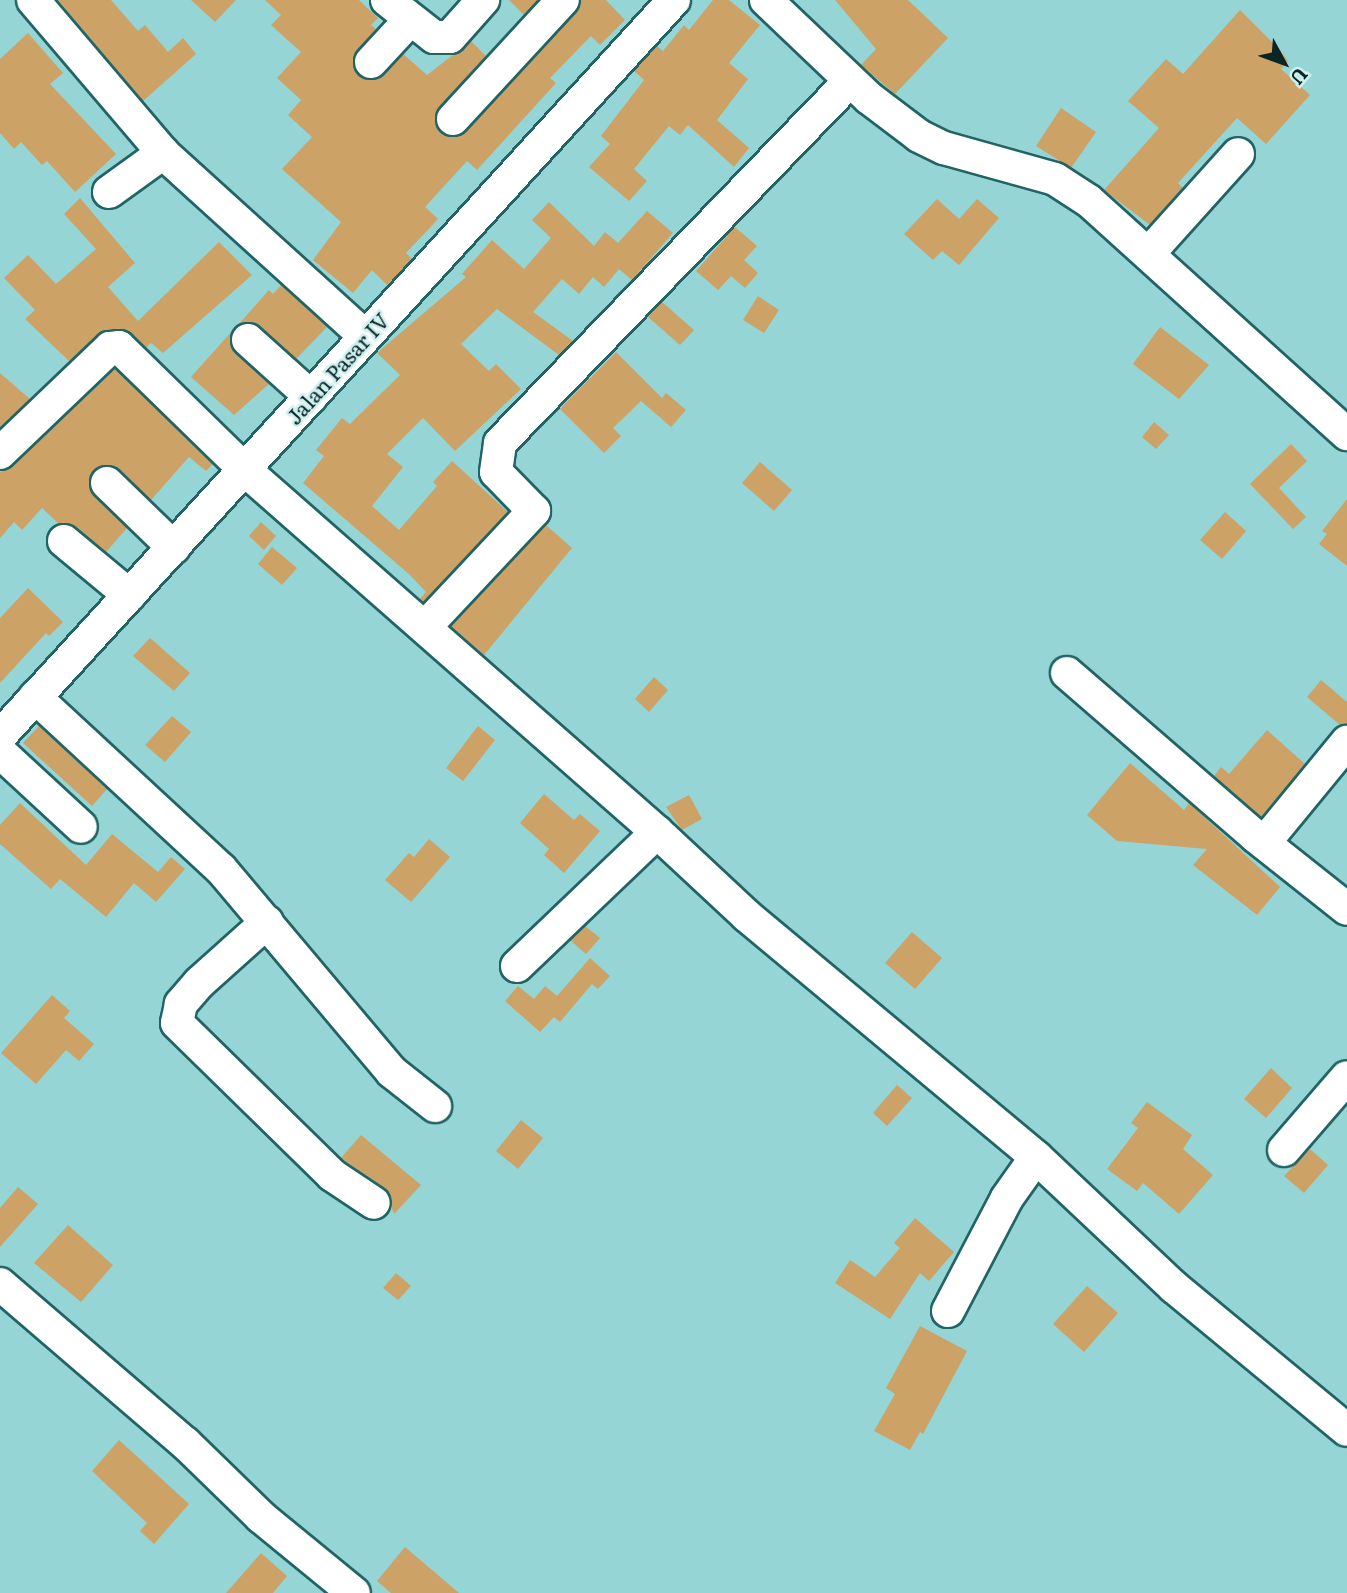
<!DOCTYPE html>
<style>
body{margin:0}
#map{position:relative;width:1347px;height:1593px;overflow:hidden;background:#95d5d5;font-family:Literata,serif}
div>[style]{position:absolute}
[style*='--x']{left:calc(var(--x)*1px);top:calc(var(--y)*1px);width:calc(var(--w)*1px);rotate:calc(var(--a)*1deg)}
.building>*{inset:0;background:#cca267}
.roads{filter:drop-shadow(2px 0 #226464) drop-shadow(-2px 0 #226464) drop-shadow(0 2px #226464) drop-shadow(0 -2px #226464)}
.minor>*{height:32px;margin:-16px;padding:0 16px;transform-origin:16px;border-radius:16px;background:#fff}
span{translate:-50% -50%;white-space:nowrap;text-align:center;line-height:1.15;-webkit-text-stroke:5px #d0efef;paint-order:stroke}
.street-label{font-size:21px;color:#0a2525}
.north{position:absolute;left:1249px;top:28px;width:70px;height:70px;-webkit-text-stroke:5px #d0efef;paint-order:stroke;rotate:131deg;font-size:19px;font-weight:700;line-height:28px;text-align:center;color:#0a2525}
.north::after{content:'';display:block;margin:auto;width:24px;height:32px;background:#0a2525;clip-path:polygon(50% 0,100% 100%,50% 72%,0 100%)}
</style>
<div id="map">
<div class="building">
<div style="clip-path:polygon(58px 0,111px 0,138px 31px,145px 25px,168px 52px,183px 38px,196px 54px,143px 101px)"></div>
<div style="clip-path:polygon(191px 0,236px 0,215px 22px)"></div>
<div style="clip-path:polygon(265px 0,359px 0,378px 18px,371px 25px,376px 29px,353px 59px,358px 75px,368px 80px,384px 75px,403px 54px,427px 75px,471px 41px,486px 56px,435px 116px,440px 132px,450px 137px,466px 131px,576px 12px,581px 0,606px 0,625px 20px,600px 45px,591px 36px,550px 78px,556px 83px,477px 170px,467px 161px,425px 207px,438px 219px,406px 253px,412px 259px,387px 285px,372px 270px,353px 293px,313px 260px,341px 222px,282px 169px,312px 137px,288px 115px,301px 100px,277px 78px,301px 52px,271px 25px,281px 15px)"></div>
<div style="clip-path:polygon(509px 0,538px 0,524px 15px)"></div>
<div style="clip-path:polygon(713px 0,729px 0,760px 25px,729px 63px,748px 79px,717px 120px,749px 148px,734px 167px,688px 125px,680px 135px,669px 126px,634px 169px,647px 181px,629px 201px,589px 167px,610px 144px,601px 136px,644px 80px,634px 71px,657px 46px,663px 51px,684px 25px,689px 30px)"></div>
<div style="clip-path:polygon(835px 0,908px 0,948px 38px,895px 94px,861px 65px,876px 49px)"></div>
<div style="clip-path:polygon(1240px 10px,1280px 50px,1288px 61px,1281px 69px,1310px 95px,1266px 144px,1237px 118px,1178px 183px,1183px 188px,1150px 225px,1104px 190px,1159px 128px,1128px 101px,1166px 59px,1183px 74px)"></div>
<div style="clip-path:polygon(28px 33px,63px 73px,50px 84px,116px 154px,75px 192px,47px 161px,42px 165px,21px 142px,14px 149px,0 133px,0 59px)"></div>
<div style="clip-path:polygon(1061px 108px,1096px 132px,1071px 168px,1036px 146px)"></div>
<div style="clip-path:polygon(80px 198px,135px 263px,108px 287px,138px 321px,219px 242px,252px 275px,163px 353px,151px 343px,146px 348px,131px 333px,117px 329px,97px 335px,69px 361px,25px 319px,35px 310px,4px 278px,28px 255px,56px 284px,96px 249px,64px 214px)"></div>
<div style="clip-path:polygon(937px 199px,959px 219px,977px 199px,999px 218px,959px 265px,942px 251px,933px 260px,904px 234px)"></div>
<div style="clip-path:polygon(549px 202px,594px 246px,605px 232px,618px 243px,647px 211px,673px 233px,632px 280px,619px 269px,604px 287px,593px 277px,579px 294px,562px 279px,533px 312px,573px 341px,559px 355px,497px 309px,461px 344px,489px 371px,496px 364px,521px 389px,455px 451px,423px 418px,387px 454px,403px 467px,372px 506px,399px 530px,437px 486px,433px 482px,452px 461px,508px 512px,423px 602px,420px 599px,426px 592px,410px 575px,303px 483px,324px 456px,316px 450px,342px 418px,350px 424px,400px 375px,377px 353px,466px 277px,462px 274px,492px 240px,524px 269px,551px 238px,532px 220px)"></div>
<div style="clip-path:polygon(735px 227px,757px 246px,744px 260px,758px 273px,745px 288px,731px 276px,718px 290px,696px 271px)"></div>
<div style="clip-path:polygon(281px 285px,327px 327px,296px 359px,260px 326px,251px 322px,237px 326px,269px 290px,273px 294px)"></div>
<div style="clip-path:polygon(758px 296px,779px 310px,764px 333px,743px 320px)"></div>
<div style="clip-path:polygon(662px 302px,694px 330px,680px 345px,648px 317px)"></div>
<div style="clip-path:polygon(1160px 327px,1209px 365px,1179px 399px,1133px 364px)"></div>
<div style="clip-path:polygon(233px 330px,230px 345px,235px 353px,269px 384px,234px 415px,191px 377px)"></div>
<div style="clip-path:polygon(616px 352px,662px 398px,666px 393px,686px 410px,671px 427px,641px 401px,613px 428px,621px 436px,604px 453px,560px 409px)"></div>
<div style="clip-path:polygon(115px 369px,213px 464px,206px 471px,189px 457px,151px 500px,112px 465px,94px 470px,90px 489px,127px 528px,106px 552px,76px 527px,59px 524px,42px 508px,22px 530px,14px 522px,0 538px,0 472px,13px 466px)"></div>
<div style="clip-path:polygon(0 373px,30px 399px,0 427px)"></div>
<div style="clip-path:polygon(1154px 422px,1169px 435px,1156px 449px,1142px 437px)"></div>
<div style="clip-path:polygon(1291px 444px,1307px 461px,1279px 488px,1306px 517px,1293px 529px,1250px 484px)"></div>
<div style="clip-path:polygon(760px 462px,792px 490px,774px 511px,742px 483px)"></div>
<div style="clip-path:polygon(1347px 499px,1347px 566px,1319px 544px,1327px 534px,1322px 531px)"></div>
<div style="clip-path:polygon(1225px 512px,1246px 531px,1222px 559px,1200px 540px)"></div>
<div style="clip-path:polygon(261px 522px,276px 536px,264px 550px,249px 536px)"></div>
<div style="clip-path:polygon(546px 525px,572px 548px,484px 655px,451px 626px)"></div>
<div style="clip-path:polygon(272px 547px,297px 568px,282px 585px,258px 564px)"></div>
<div style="clip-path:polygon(28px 588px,63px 622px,49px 636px,46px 633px,0 683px,0 618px)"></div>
<div style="clip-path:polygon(150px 638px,190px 673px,174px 691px,133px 656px)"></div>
<div style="clip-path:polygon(654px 677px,668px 690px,649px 712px,635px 699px)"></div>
<div style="clip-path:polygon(1321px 680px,1347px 702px,1347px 724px,1340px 725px,1307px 697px)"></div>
<div style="clip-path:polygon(172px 716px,191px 732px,165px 762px,145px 745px)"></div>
<div style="clip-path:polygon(39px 726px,107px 789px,92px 806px,23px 743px)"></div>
<div style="clip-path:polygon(478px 726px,495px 740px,463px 781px,446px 768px)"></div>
<div style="clip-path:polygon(1267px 730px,1305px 764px,1261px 817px,1214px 776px,1221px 767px,1229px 774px)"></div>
<div style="clip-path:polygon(1130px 763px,1184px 810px,1189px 803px,1280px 887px,1257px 915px,1193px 865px,1207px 849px,1117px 841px,1087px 815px)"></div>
<div style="clip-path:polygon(544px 794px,574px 820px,580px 814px,600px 831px,564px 873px,544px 855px,549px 849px,520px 823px)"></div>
<div style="clip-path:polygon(689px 795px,702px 819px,682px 830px,666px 807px)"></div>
<div style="clip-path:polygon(20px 803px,86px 865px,112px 834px,158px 872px,171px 857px,185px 869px,156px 902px,134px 883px,106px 917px,60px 879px,51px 889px,0 844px,0 825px)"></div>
<div style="clip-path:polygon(429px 839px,450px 857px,411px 902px,385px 880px,409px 853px,414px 857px)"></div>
<div style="clip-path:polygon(585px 926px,600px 938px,586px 954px,570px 940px)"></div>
<div style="clip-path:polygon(912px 932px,942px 958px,915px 989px,885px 963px)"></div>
<div style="clip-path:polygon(590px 958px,610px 976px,598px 989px,592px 984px,560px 1022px,554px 1017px,540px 1032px,505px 1001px,518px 986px,534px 999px,545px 986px,557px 996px)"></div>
<div style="clip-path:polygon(52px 995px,70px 1011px,64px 1018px,94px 1044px,79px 1061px,66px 1050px,36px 1084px,1px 1053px)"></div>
<div style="clip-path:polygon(1271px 1068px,1292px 1088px,1266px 1118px,1244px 1099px)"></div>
<div style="clip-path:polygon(897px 1085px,912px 1098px,887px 1126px,873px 1113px)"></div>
<div style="clip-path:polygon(1147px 1102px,1192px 1135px,1183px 1149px,1213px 1175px,1179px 1214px,1143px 1183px,1137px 1191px,1107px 1169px,1138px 1128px,1131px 1123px)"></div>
<div style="clip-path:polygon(521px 1120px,543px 1138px,518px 1169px,496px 1151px)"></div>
<div style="clip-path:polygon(361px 1135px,421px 1185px,394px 1214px,385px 1188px,341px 1158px)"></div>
<div style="clip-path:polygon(1310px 1149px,1328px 1165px,1304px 1193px,1284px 1176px)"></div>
<div style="clip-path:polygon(18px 1187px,38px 1204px,0 1247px,0 1208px)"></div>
<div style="clip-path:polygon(915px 1218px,954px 1252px,929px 1281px,920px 1273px,890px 1319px,835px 1283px,850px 1260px,875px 1277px,900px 1248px,894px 1243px)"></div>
<div style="clip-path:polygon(68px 1225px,113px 1265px,81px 1302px,34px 1263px)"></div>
<div style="clip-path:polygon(396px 1273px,411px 1286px,398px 1300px,383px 1288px)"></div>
<div style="clip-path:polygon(1087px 1286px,1118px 1313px,1084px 1352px,1053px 1324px)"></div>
<div style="clip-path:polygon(920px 1326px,967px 1351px,923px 1434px,920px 1432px,910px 1450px,874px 1431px,895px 1394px,886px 1388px)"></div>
<div style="clip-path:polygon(119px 1440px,189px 1504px,154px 1544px,140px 1531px,147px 1523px,92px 1471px)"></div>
<div style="clip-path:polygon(405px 1547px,459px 1593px,391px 1593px,377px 1581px)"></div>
<div style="clip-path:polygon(261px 1553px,287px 1576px,273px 1593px,226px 1593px)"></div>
</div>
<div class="roads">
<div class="minor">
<div style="--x:33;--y:0;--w:201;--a:49.6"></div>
<div style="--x:163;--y:153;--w:273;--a:42.2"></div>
<div style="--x:387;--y:0;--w:60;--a:38.2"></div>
<div style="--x:434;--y:37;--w:16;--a:0"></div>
<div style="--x:450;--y:37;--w:50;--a:-48.3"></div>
<div style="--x:766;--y:0;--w:142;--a:43.6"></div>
<div style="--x:869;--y:98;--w:63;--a:37.2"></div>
<div style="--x:919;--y:136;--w:28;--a:26"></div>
<div style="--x:944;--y:148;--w:115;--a:15.6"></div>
<div style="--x:1055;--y:179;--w:40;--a:32.9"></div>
<div style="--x:1089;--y:201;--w:348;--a:42.1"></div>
<div style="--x:371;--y:62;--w:56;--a:-47.2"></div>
<div style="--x:453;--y:119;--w:162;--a:-47.3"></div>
<div style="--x:109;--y:192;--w:67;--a:-35.8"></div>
<div style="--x:1149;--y:253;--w:133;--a:-48"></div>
<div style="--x:248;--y:340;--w:85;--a:42.1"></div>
<div style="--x:0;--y:453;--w:152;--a:-43.7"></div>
<div style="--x:110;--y:348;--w:9;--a:-6"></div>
<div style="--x:119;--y:347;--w:176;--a:44.3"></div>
<div style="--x:245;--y:470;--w:548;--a:41.3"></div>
<div style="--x:107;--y:483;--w:93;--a:44.1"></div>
<div style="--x:64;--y:541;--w:85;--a:39.7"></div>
<div style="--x:426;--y:626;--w:158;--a:-46.8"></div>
<div style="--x:534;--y:511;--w:54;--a:-134.3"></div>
<div style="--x:496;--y:472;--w:29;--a:-82"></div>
<div style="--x:500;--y:443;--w:504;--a:-45.97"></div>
<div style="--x:1067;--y:673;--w:249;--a:40.9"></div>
<div style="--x:1255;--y:836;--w:117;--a:38.4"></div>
<div style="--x:35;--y:697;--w:253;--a:42.8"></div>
<div style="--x:221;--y:869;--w:265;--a:49.9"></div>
<div style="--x:392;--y:1072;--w:55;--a:38.3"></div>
<div style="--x:0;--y:736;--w:998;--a:-47.52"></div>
<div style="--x:0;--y:752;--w:110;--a:42.8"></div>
<div style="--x:1264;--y:843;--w:131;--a:-50.6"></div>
<div style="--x:267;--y:922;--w:91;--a:138.1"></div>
<div style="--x:199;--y:983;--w:28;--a:131"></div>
<div style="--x:181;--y:1004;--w:19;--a:102"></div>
<div style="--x:177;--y:1023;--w:217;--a:44.4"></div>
<div style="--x:332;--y:1175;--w:50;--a:33.7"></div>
<div style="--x:517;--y:966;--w:194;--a:-43.7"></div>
<div style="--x:657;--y:832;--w:123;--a:43"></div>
<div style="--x:747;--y:916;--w:376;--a:39.8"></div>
<div style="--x:1036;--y:1157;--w:190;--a:43.3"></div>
<div style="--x:1174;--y:1287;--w:224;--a:39.6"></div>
<div style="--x:1284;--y:1150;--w:96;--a:-49.2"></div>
<div style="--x:0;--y:1284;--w:244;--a:40.7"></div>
<div style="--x:185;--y:1443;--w:106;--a:44.2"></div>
<div style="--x:261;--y:1517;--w:120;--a:39.3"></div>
<div style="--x:948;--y:1311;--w:127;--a:-62.4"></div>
<div style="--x:1007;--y:1198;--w:50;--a:-54.7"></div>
</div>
</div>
<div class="street-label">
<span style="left:337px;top:368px;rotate:-48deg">Jalan Pasar IV</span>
</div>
<div class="north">U</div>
</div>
